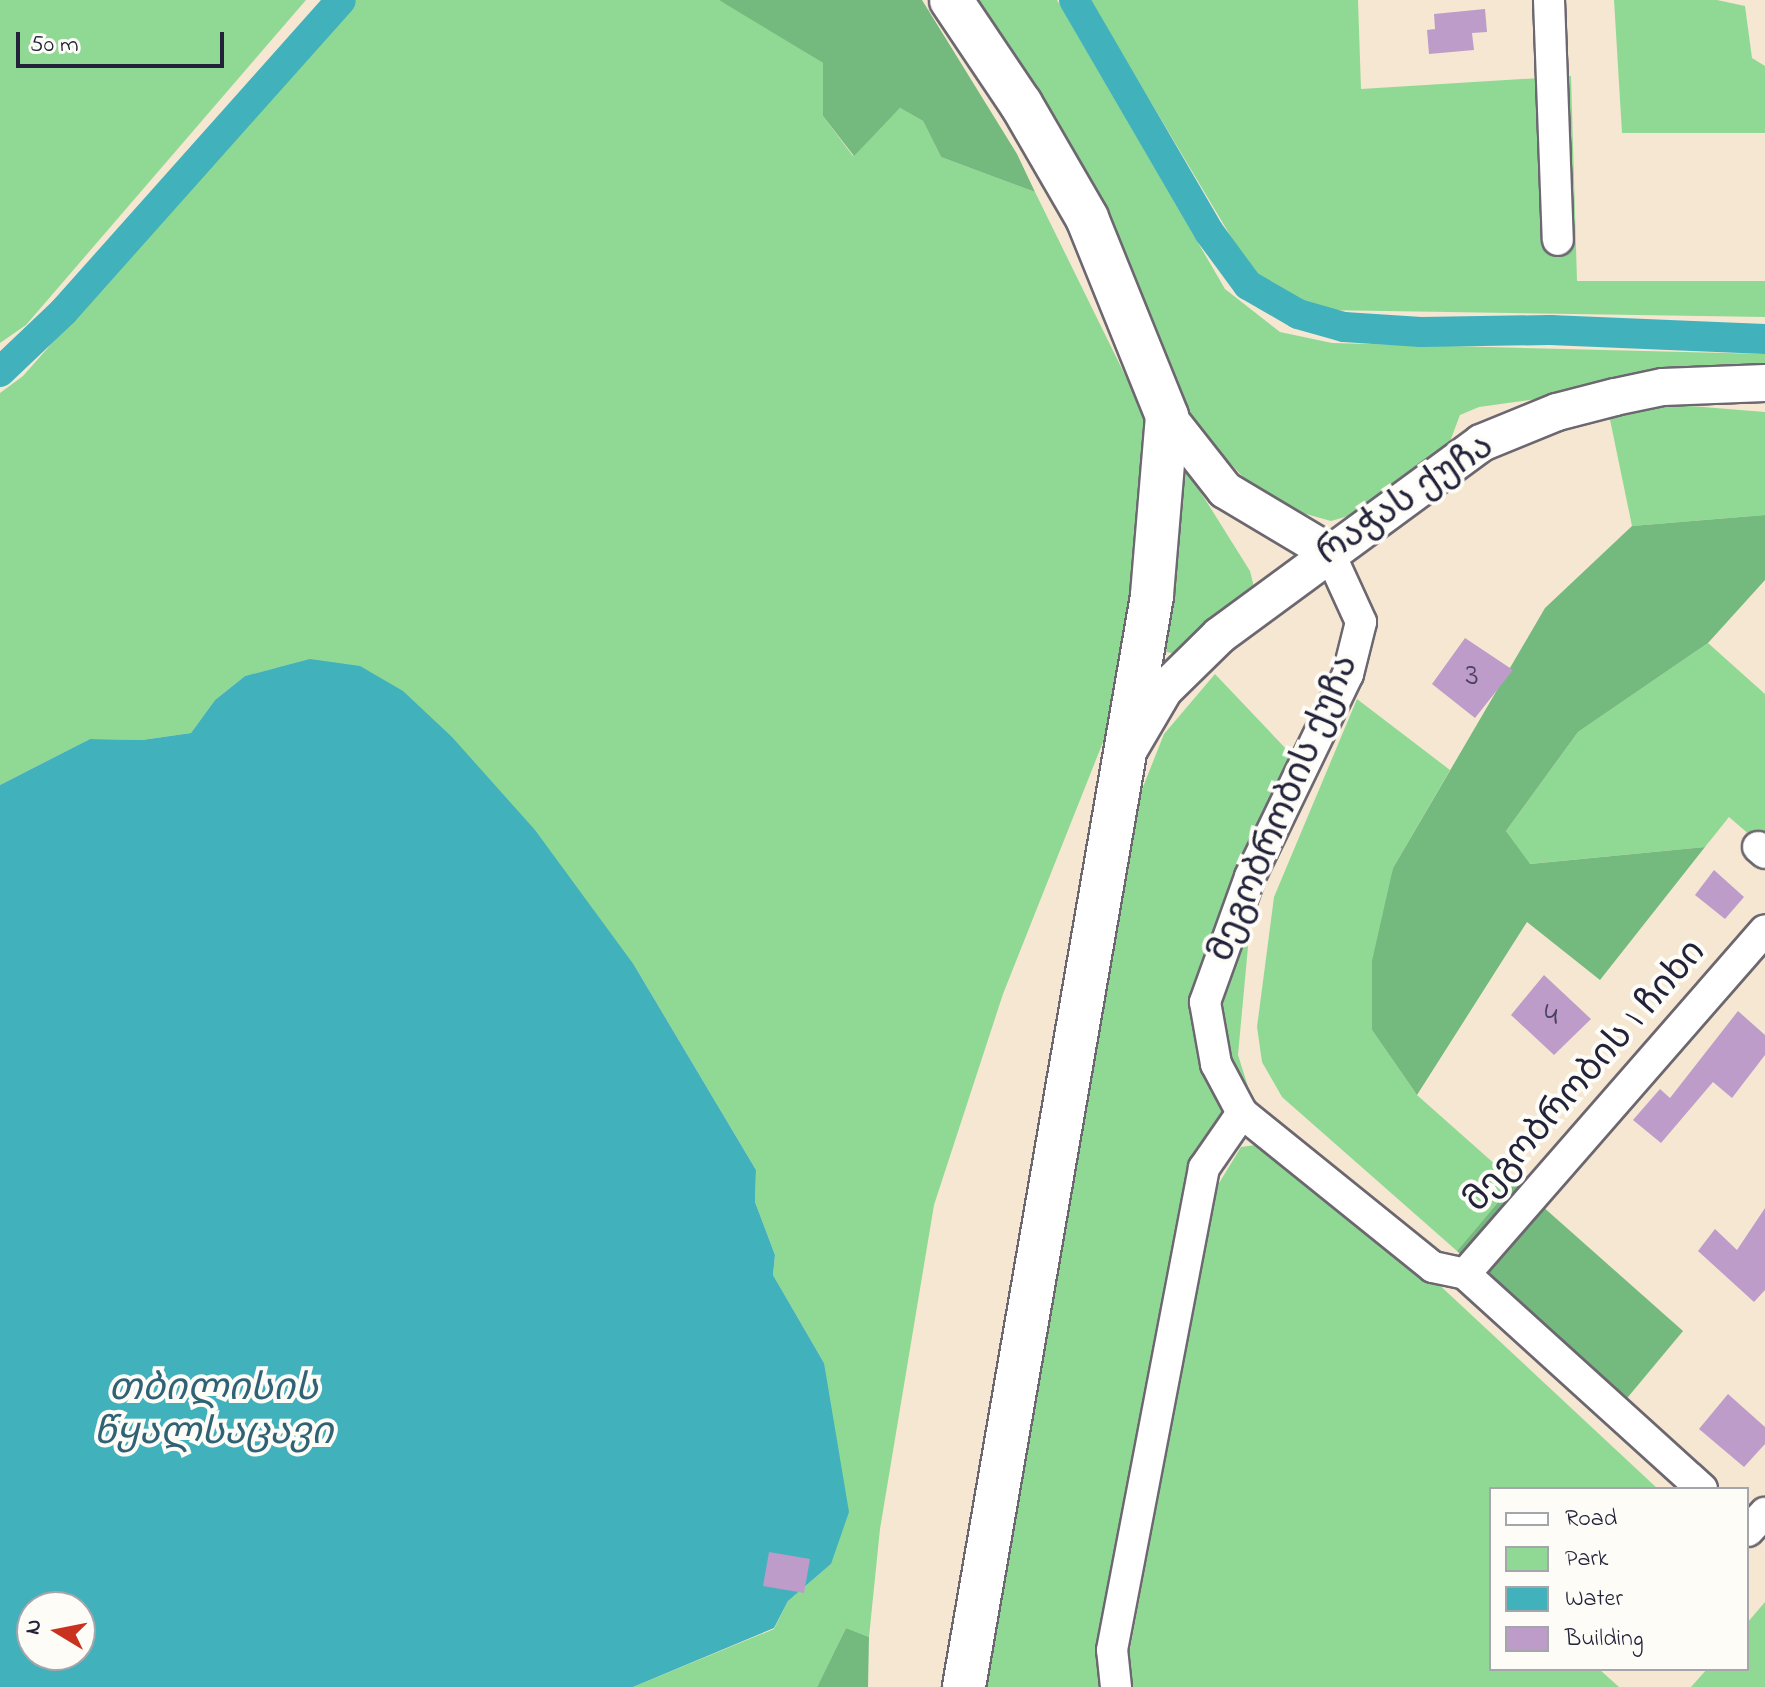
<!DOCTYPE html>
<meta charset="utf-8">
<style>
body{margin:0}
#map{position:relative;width:1765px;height:1687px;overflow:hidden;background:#f6e7d2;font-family:"Indie Flower","Noto Sans Georgian",sans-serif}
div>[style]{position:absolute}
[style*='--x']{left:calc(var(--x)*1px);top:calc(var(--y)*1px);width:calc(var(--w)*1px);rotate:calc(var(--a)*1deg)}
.green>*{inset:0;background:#90d994}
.forest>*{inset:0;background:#74b97e}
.water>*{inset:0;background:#41b1bc}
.canal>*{height:30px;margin:-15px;padding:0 15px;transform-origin:15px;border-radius:15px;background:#41b1bc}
.building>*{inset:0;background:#bd9cca}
.roads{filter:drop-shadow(2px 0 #6c6770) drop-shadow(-2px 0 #6c6770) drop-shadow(0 2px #6c6770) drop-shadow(0 -2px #6c6770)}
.minor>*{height:30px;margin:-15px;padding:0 15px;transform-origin:15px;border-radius:15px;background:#fff}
.tertiary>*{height:36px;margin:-18px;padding:0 18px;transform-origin:18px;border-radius:18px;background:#fff}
.secondary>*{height:42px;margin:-21px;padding:0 21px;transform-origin:21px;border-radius:21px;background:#fff}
span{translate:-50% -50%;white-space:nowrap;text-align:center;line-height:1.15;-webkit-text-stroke:8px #fdfcf7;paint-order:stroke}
.number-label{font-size:32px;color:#49405f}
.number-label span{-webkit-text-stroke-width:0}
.street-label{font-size:36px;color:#22223b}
.water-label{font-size:38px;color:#306275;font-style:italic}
.legend{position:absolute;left:1489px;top:1487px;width:260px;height:184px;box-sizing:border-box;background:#fdfcf7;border:2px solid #a5a5ac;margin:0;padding:10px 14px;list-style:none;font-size:24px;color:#22223b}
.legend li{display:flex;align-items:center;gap:16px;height:40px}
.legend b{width:40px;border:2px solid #a5a5ac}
.north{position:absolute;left:16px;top:1591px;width:80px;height:80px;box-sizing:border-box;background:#fdfcf7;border:2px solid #a5a5ac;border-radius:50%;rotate:280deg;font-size:22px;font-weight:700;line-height:32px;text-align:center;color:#22223b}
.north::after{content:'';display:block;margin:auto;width:28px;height:36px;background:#c8321e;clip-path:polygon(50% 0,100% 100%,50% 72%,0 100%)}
.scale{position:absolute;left:16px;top:32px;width:208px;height:36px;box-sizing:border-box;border:4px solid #22223b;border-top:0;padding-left:10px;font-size:24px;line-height:28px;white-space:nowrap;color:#22223b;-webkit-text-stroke:6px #fdfcf7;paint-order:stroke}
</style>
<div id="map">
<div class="green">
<div style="clip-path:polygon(0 0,306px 0,26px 325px,0 343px)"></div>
<div style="clip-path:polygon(356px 0,719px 0,739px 11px,823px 63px,823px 116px,853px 156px,900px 108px,923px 121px,941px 157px,1035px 192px,1153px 432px,1130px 634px,1107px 732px,1003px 994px,934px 1205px,880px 1529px,869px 1637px,846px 1628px,817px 1687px,633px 1687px,774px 1629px,788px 1601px,831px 1564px,824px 1363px,773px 1275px,775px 1255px,755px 1202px,756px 1170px,634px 965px,277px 668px,245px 676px,215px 700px,191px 733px,142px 740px,90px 739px,0 785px,0 393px,23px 376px)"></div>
<div style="clip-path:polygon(969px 0,1057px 0,1225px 289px,1280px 332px,1332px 343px,1765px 354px,1765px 367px,1658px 368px,1537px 399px,1479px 407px,1460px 415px,1446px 452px,1362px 512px,1331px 521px,1281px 507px,1256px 492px,1194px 422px)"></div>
<div style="clip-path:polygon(1090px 0,1358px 0,1361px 89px,1571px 76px,1577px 281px,1765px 281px,1765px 317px,1321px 310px,1266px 282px,1246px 262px)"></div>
<div style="clip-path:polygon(1614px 0,1717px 0,1745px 6px,1752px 58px,1765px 66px,1765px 133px,1622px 133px)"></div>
<div style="clip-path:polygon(1666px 404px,1765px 412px,1765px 515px,1632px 526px,1608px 410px)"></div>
<div style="clip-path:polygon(1183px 464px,1250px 571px,1254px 587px,1247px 600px,1177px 654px,1166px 652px,1160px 644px,1181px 502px,1176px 467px)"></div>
<div style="clip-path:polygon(1708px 643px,1765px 694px,1765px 848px,1729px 817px,1705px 847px,1529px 864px,1506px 831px,1578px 732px)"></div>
<div style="clip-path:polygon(1215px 674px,1307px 771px,1254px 882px,1238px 1055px,1251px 1096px,1219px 1128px,1103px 1687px,983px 1687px,1139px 797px,1164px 734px)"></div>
<div style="clip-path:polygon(1357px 699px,1450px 770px,1393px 868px,1372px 1030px,1417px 1095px,1515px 1182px,1457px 1251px,1282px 1097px,1262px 1062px,1257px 1027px,1274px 897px)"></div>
<div style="clip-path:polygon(1285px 1141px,1658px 1489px,1491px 1489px,1491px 1669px,1599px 1669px,1619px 1687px,1123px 1687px,1216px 1188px,1241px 1147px)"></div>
<div style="clip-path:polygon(1765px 1602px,1765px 1687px,1691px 1687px,1707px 1669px,1747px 1669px,1747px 1623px)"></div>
</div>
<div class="forest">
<div style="clip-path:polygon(719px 0,922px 0,1017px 154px,1035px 192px,941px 157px,923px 121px,900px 108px,854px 156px,823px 116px,823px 63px)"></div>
<div style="clip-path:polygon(1765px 515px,1765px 580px,1708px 643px,1578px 732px,1506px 831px,1530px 864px,1705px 847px,1600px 980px,1527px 922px,1417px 1095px,1372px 1030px,1372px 961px,1393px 868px,1545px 608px,1632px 526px)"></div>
<div style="clip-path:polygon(1515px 1182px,1683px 1331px,1623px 1403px,1457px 1251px)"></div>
<div style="clip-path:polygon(846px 1628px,869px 1637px,868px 1687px,817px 1687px)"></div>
</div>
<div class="water">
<div style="clip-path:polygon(evenodd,310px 659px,360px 666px,403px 691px,452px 737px,535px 830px,634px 965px,756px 1170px,755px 1202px,775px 1255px,773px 1275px,824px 1363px,849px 1512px,831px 1564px,788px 1601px,774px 1628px,633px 1687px,0 1687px,0 785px,90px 739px,142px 740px,191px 733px,215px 700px,245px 676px,310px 659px,32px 1607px,80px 1607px,80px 1655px,32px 1655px,32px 1607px)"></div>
</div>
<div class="canal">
<div style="--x:1074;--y:0;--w:268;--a:59.8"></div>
<div style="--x:1209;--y:232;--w:66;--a:53.7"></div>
<div style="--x:1248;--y:285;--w:58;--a:30.1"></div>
<div style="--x:1298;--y:314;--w:48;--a:15.8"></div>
<div style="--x:1344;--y:327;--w:77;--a:3.7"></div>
<div style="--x:1421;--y:332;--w:129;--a:-0.9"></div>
<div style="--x:1550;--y:330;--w:215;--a:2.4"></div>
<div style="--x:0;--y:372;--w:88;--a:-43.6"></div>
<div style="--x:64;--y:311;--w:416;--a:-48.3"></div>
</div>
<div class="building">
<div style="clip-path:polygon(1485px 9px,1487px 32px,1472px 33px,1474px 50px,1429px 54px,1427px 30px,1435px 29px,1434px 14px)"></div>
<div style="clip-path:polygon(1465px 638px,1513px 670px,1475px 718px,1432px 684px)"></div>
<div style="clip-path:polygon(1714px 870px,1744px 897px,1725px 919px,1695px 895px)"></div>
<div style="clip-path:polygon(1544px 975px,1591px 1019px,1554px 1055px,1511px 1015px)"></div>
<div style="clip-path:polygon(1738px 1011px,1765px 1035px,1765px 1055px,1732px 1098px,1713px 1082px,1661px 1143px,1633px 1120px,1660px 1089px,1670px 1098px)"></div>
<div style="clip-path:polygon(1765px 1208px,1765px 1290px,1754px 1302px,1698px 1251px,1715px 1229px,1737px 1250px)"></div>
<div style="clip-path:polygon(1728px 1394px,1765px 1427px,1765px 1444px,1744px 1467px,1699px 1429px)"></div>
<div style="clip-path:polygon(769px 1552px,810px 1559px,804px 1593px,763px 1586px)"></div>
</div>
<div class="roads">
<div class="minor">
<div style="--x:1549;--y:0;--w:240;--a:87.9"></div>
<div style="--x:1329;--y:552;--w:77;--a:65.4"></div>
<div style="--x:1361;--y:622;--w:54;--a:104"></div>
<div style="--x:1348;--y:674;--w:225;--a:115.8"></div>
<div style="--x:1250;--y:877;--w:133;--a:109.8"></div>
<div style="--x:1205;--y:1002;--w:63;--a:79.9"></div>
<div style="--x:1216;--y:1064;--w:55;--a:62"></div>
<div style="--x:1242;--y:1113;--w:245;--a:38.9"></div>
<div style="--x:1433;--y:1267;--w:33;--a:12"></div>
<div style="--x:1465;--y:1274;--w:320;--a:42.2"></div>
<div style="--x:1758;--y:847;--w:9;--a:41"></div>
<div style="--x:1465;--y:1274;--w:456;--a:-48.9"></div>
<div style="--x:1748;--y:1531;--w:25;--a:-47"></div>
<div style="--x:1116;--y:1687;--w:37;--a:-96"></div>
<div style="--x:1112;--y:1650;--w:491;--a:-79.2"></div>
<div style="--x:1204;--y:1168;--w:67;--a:-55.4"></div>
</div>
<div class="tertiary">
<div style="--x:1167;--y:416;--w:94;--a:51.9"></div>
<div style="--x:1225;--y:490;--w:121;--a:30.8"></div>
<div style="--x:1130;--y:748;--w:67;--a:-59.6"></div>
<div style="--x:1164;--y:690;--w:78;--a:-44.5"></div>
<div style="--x:1220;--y:635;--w:324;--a:-36.3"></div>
<div style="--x:1481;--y:443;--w:82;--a:-22.2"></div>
<div style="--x:1557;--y:412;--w:60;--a:-14.5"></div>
<div style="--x:1615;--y:397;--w:49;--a:-11.8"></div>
<div style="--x:1663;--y:387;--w:102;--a:-2.2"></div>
</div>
<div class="secondary">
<div style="--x:951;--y:0;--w:125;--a:56.1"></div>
<div style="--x:1021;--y:104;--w:132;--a:59.9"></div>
<div style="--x:1087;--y:218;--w:214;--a:68"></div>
<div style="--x:1167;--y:416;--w:181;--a:94.8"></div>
<div style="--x:1152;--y:596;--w:1107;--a:99.78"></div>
</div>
</div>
<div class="number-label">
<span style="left:1472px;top:677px">3</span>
<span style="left:1551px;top:1017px">4</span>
</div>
<div class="street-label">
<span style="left:1406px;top:501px;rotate:-34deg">რაჭას ქუჩა</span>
<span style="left:1285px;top:809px;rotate:-67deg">მეგობრობის ქუჩა</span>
<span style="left:1586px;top:1077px;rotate:-49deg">მეგობრობის I ჩიხი</span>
</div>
<div class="water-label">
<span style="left:213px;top:1413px">თბილისის<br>წყალსაცავი</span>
</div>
<ul class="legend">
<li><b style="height:10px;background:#fff"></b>Road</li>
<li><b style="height:22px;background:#90d994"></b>Park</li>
<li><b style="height:22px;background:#41b1bc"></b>Water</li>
<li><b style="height:22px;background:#bd9cca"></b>Building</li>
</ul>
<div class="north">N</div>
<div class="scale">50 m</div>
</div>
